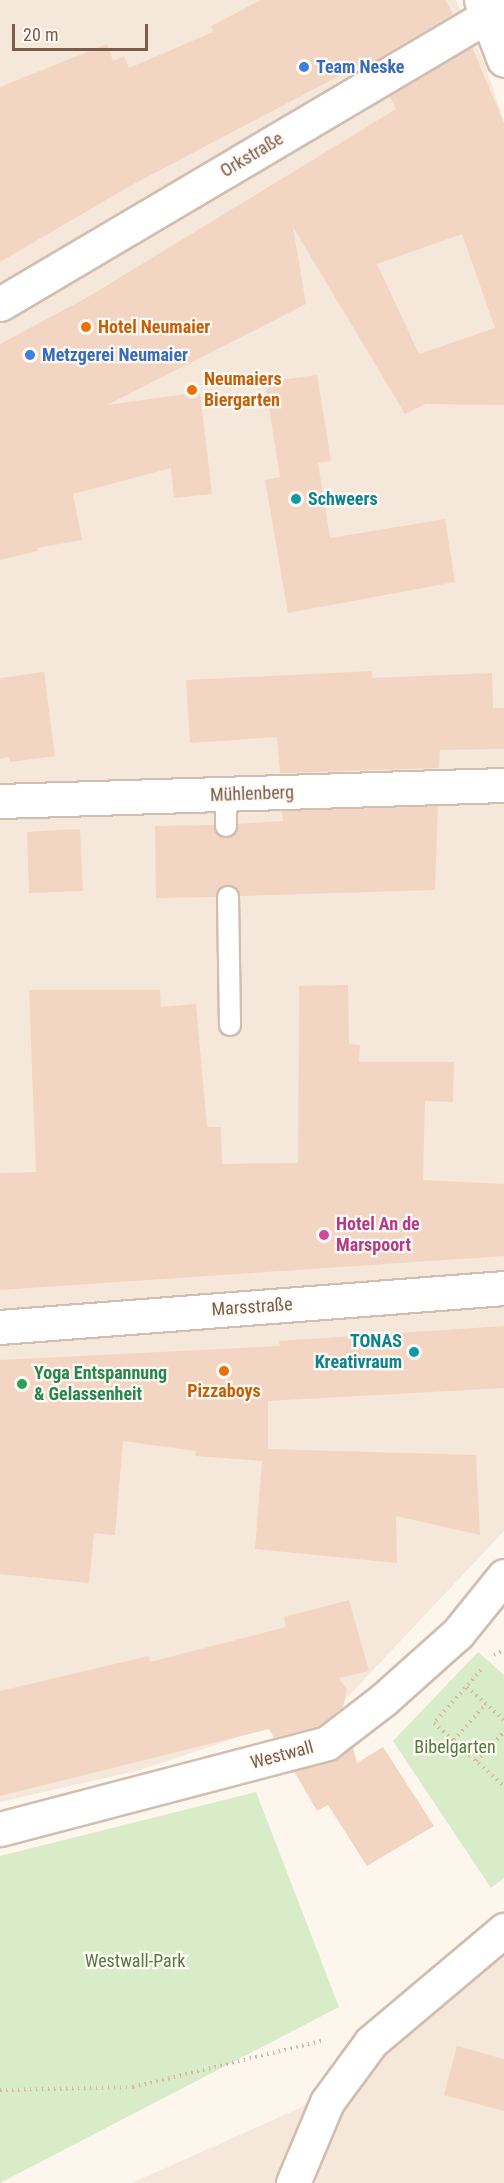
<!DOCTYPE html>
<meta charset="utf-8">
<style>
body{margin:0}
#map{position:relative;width:504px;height:2183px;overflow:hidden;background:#fdf6ec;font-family:"Roboto Condensed",sans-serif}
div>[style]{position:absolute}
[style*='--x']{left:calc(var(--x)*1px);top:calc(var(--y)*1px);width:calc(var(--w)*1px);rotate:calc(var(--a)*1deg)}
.residential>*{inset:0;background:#f5e8da}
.green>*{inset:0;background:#d8ecc9}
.building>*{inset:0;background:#f3d5c3}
.path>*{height:4px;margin-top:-2px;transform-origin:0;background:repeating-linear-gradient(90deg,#d9b8a5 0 1.5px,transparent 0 6px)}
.roads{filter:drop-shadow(2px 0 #d1beb0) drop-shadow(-2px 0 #d1beb0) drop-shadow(0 2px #d1beb0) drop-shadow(0 -2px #d1beb0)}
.lane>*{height:20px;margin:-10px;padding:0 10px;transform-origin:10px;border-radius:10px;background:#fff}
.street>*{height:33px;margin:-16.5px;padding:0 16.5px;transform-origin:16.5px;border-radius:16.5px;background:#fff}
.dots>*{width:16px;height:16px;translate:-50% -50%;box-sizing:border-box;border:3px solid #fffaf3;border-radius:50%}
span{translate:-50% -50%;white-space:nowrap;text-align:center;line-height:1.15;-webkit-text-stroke:4.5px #fffaf3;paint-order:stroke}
.shop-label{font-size:18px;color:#366cbe;font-weight:700}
.left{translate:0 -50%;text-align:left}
.street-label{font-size:18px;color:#7a5c4d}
.food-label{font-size:18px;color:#c56008;font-weight:700}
.culture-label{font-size:18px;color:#0d838f;font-weight:700}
.right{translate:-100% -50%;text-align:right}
.hotel-label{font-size:18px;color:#b23c85;font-weight:700}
.leisure-label{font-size:18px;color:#27864d;font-weight:700}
.park-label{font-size:18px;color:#537a41}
.scale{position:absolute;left:12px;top:24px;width:136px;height:27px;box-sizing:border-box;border:3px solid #7a5c4d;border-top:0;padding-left:8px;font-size:18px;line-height:21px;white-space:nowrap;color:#7a5c4d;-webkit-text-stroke:4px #fffaf3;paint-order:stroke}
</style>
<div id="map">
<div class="residential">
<div style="clip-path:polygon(0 0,456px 0,485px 65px,504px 122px,504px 1531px,343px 1702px,140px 1770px,0 1802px)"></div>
<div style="clip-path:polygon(504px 1954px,504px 2183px,132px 2183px,302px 2107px)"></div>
</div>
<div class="green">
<div style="clip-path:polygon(478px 1652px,504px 1675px,504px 1878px,491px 1888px,393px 1741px)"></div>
<div style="clip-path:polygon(256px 1792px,339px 2007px,0 2183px,0 1856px)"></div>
</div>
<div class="building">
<div style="clip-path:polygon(261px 0,445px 0,453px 14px,371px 63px,369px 60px,130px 186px,0 262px,0 87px,107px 44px,113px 61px,124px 56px,129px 68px,213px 32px,211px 26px)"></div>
<div style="clip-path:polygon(evenodd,472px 47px,504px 123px,504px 405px,426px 404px,405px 414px,293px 227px,306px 304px,107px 405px,200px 392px,212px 494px,174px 498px,171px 468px,73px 494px,82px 540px,37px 548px,38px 551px,0 560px,0 344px,88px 297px,396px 109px,389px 96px,472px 47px,462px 234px,495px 328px,419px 354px,377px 264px,462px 234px)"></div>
<div style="clip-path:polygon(317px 375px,331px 461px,318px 463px,330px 538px,445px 519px,455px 582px,288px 613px,265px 480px,280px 477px,265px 382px)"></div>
<div style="clip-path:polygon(372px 671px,372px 678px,492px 673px,493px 708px,504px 708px,504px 749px,440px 750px,439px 768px,280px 773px,277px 737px,190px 743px,186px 680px)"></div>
<div style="clip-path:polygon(44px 672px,55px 756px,10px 762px,9px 757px,0 759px,0 678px)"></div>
<div style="clip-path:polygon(438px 806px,435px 890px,240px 896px,234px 887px,227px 885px,218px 891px,216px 897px,156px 898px,155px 826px,214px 825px,216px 832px,227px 838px,236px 832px,238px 824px,283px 821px,282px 811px)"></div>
<div style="clip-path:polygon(80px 829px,83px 891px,29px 893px,27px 832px)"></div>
<div style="clip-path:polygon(348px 985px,349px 1044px,360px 1045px,359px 1062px,454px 1062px,453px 1102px,425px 1101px,423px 1180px,504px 1184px,504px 1256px,0 1290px,0 1173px,36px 1172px,29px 990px,160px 990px,161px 1007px,196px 1004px,207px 1127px,221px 1127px,222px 1164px,298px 1163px,299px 986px)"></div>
<div style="clip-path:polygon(504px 1326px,504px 1388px,268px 1401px,268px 1449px,476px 1455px,480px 1535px,396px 1516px,397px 1563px,255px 1549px,262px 1461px,195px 1456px,196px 1451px,123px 1441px,115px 1535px,94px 1533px,89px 1583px,0 1574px,0 1360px,280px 1346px,279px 1341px)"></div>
<div style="clip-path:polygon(349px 1600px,369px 1671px,339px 1678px,347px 1690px,343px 1707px,319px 1726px,274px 1738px,269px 1729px,0 1796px,0 1691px,149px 1656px,150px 1662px,286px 1627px,284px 1617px)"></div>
<div style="clip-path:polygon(353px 1747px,357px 1763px,383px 1747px,434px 1826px,367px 1866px,328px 1805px,317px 1811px,294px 1771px,332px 1761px)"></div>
<div style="clip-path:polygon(457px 2046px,504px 2059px,504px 2111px,444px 2095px)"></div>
</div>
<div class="path">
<div style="--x:494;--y:1655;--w:11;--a:-27"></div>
<div style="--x:481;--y:1670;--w:71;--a:131.6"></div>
<div style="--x:434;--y:1723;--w:94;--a:42"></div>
<div style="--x:467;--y:1687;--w:50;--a:41.7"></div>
<div style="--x:454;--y:1740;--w:48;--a:-48.4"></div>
<div style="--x:476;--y:1761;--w:40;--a:-46"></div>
<div style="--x:0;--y:2090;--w:133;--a:-1.3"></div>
<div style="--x:133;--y:2087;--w:194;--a:-13.7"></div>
</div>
<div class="roads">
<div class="lane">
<div style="--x:226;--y:795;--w:31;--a:90"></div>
<div style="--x:228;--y:897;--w:128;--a:89.1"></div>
</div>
<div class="street">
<div style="--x:481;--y:0;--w:64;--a:69"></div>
<div style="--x:0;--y:304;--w:586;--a:-30.59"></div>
<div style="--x:0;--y:801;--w:504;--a:-1.82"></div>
<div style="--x:0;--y:1327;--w:506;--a:-4.42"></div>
<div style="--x:0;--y:1829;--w:338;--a:-14.7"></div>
<div style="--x:327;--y:1743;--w:71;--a:-37.5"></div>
<div style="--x:383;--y:1700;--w:101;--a:-41.8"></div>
<div style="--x:458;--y:1633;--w:73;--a:-51.1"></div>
<div style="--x:293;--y:2183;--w:88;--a:-67.2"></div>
<div style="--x:327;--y:2102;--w:74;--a:-53.7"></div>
<div style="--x:371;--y:2042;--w:174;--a:-40.1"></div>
</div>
</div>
<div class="dots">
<div style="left:304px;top:67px;background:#3f7fe0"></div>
<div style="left:86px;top:327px;background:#e8710a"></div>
<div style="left:30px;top:355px;background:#3f7fe0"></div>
<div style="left:192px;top:390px;background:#e8710a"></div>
<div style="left:296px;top:499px;background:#0f9aa8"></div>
<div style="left:324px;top:1235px;background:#d1479c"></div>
<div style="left:414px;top:1352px;background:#0f9aa8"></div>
<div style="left:224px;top:1371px;background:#e8710a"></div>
<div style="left:22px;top:1384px;background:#2e9e5b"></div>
</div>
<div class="shop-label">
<span class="left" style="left:316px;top:67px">Team Neske</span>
<span class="left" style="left:42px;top:355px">Metzgerei Neumaier</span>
</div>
<div class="street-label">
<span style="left:252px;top:155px;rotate:-31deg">Orkstraße</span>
<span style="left:252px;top:794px;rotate:-2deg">Mühlenberg</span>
<span style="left:252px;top:1307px;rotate:-4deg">Marsstraße</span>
<span style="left:282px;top:1755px;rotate:-15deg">Westwall</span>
</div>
<div class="food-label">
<span class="left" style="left:98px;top:327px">Hotel Neumaier</span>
<span class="left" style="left:204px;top:390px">Neumaiers<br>Biergarten</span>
<span style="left:224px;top:1391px">Pizzaboys</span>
</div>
<div class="culture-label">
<span class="left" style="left:308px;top:499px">Schweers</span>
<span class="right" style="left:402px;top:1352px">TONAS<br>Kreativraum</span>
</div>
<div class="hotel-label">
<span class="left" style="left:336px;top:1235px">Hotel An de<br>Marspoort</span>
</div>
<div class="leisure-label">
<span class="left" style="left:34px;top:1384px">Yoga Entspannung<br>&amp; Gelassenheit</span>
</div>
<div class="park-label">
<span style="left:455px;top:1747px">Bibelgarten</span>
<span style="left:135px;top:1961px">Westwall-Park</span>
</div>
<div class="scale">20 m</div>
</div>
